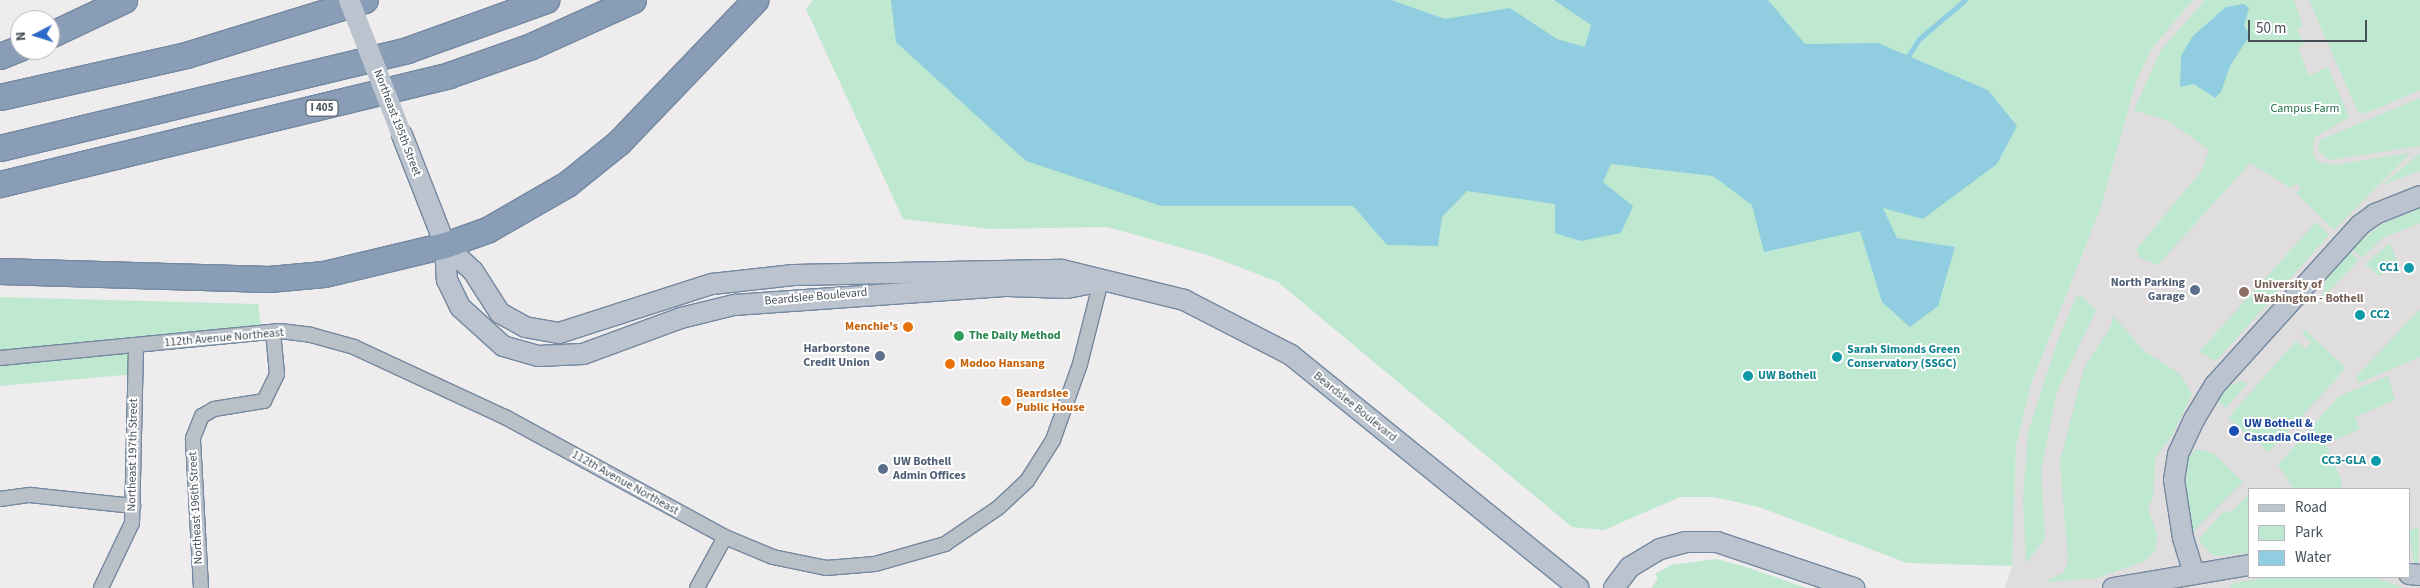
<!DOCTYPE html>
<style>
body{margin:0}
#map{position:relative;width:2420px;height:588px;overflow:hidden;background:#eeecec;font-family:"Source Sans 3",sans-serif}
div>[style]{position:absolute}
[style*='--x']{left:calc(var(--x)*1px);top:calc(var(--y)*1px);width:calc(var(--w)*1px);rotate:calc(var(--a)*1deg)}
.education>*{inset:0;background:#dfdddd}
.green>*{inset:0;background:#bee8d0}
.water>*{inset:0;background:#90cde0}
.stream>*{height:5px;margin:-2.5px;padding:0 2.5px;transform-origin:2.5px;border-radius:2.5px;background:#90cde0}
.roads{filter:drop-shadow(1px 0 #7488a1) drop-shadow(-1px 0 #7488a1) drop-shadow(0 1px #7488a1) drop-shadow(0 -1px #7488a1)}
.street>*{height:14px;margin:-7px;padding:0 7px;transform-origin:7px;border-radius:7px;background:#b9c0c7}
.secondary>*{height:20px;margin:-10px;padding:0 10px;transform-origin:10px;border-radius:10px;background:#bbc4ce}
.highway>*{height:25px;margin:-12.5px;padding:0 12.5px;transform-origin:12.5px;border-radius:12.5px;background:#899db6}
.secondary-bridge>*{height:20px;margin:-10px;padding:0 10px;transform-origin:10px;border-radius:10px;background:#bbc4ce}
.dots>*{width:14px;height:14px;translate:-50% -50%;box-sizing:border-box;border:2px solid #fff;border-radius:50%}
span{translate:-50% -50%;white-space:nowrap;text-align:center;line-height:1.15;-webkit-text-stroke:4px #fff;paint-order:stroke}
.shield-label span{padding:1px 4px;background:#fff;border:1px solid;border-radius:4px;-webkit-text-stroke-width:0}
.shield-label{font-size:11px;color:#474f57;font-weight:700}
.park-label{font-size:12px;color:#216f4b}
.street-label{font-size:12px;color:#474f57}
.culture-label{font-size:12px;color:#0d838f;font-weight:700}
.right{translate:-100% -50%;text-align:right}
.left{translate:0 -50%;text-align:left}
.service-label{font-size:12px;color:#4e5e75;font-weight:700}
.education-label{font-size:12px;color:#785e54;font-weight:700}
.food-label{font-size:12px;color:#c56008;font-weight:700}
.leisure-label{font-size:12px;color:#27864d;font-weight:700}
.transit-label{font-size:12px;color:#164399;font-weight:700}
.legend{position:absolute;left:2248px;top:488px;width:162px;height:90px;box-sizing:border-box;background:#fff;border:1px solid #b5b9bc;margin:0;padding:6px 9px;list-style:none;font-size:15px;color:#474f57}
.legend li{display:flex;align-items:center;gap:10px;height:25px}
.legend b{width:25px;border:1px solid #b5b9bc}
.north{position:absolute;left:10px;top:10px;width:50px;height:50px;box-sizing:border-box;background:#fff;border:1px solid #b5b9bc;border-radius:50%;rotate:265deg;font-size:14px;font-weight:700;line-height:20px;text-align:center;color:#474f57}
.north::after{content:'';display:block;margin:auto;width:18px;height:22px;background:#2d6bc7;clip-path:polygon(50% 0,100% 100%,50% 72%,0 100%)}
.scale{position:absolute;left:2248px;top:20px;width:119px;height:22px;box-sizing:border-box;border:2px solid #474f57;border-top:0;padding-left:6px;font-size:15px;line-height:18px;white-space:nowrap;color:#474f57;-webkit-text-stroke:4px #fff;paint-order:stroke}
</style>
<div id="map">
<div class="education">
<div style="clip-path:polygon(evenodd,2193px 0,2420px 0,2420px 588px,2005px 588px,2012px 566px,2016px 446px,2031px 384px,2101px 207px,2136px 82px,2152px 48px,2193px 0,2249px 489px,2409px 489px,2409px 577px,2249px 577px,2249px 489px)"></div>
</div>
<div class="green">
<div style="clip-path:polygon(813px 0,2193px 0,2152px 48px,2136px 82px,2101px 207px,2031px 384px,2016px 446px,2012px 566px,1907px 563px,1759px 507px,1714px 497px,1680px 497px,1604px 530px,1572px 527px,1278px 282px,1211px 256px,1107px 227px,991px 229px,903px 219px,806px 9px)"></div>
<div style="clip-path:polygon(2205px 0,2294px 0,2303px 26px,2297px 29px,2304px 44px,2298px 48px,2309px 76px,2328px 67px,2349px 117px,2314px 138px,2313px 156px,2319px 162px,2334px 165px,2410px 153px,2334px 230px,2296px 193px,2301px 188px,2296px 183px,2291px 188px,2250px 163px,2158px 265px,2140px 258px,2136px 250px,2203px 169px,2209px 150px,2169px 121px,2134px 110px,2161px 50px)"></div>
<div style="clip-path:polygon(2309px 0,2420px 0,2420px 90px,2364px 114px,2357px 110px)"></div>
<div style="clip-path:polygon(2420px 98px,2420px 146px,2329px 160px,2318px 151px,2320px 140px)"></div>
<div style="clip-path:polygon(2420px 153px,2420px 171px,2385px 184px,2385px 183px)"></div>
<div style="clip-path:polygon(2420px 208px,2420px 223px,2383px 238px,2362px 257px,2351px 249px,2382px 224px)"></div>
<div style="clip-path:polygon(2316px 222px,2329px 235px,2216px 361px,2199px 352px)"></div>
<div style="clip-path:polygon(2390px 243px,2398px 263px,2379px 276px,2365px 264px)"></div>
<div style="clip-path:polygon(2349px 251px,2359px 260px,2322px 298px,2326px 277px)"></div>
<div style="clip-path:polygon(2082px 296px,2096px 310px,2057px 392px,2041px 471px,2045px 538px,2026px 564px,2023px 498px,2028px 432px,2058px 340px,2076px 297px)"></div>
<div style="clip-path:polygon(0 297px,258px 304px,262px 333px,136px 345px,135px 374px,0 386px)"></div>
<div style="clip-path:polygon(2420px 309px,2420px 357px,2359px 383px,2356px 377px)"></div>
<div style="clip-path:polygon(2113px 315px,2144px 351px,2180px 374px,2192px 394px,2173px 434px,2155px 458px,2153px 497px,2148px 509px,2157px 534px,2156px 550px,2145px 561px,2097px 578px,2045px 582px,2064px 572px,2068px 561px,2060px 462px,2084px 368px,2111px 326px)"></div>
<div style="clip-path:polygon(2305px 330px,2346px 368px,2269px 452px,2228px 418px,2296px 341px,2305px 349px,2311px 342px,2302px 334px)"></div>
<div style="clip-path:polygon(2388px 376px,2395px 400px,2355px 417px,2360px 429px,2326px 444px,2342px 482px,2340px 489px,2294px 489px,2278px 465px,2339px 396px)"></div>
<div style="clip-path:polygon(2244px 381px,2247px 384px,2226px 408px,2217px 400px,2227px 386px)"></div>
<div style="clip-path:polygon(2196px 449px,2213px 453px,2243px 482px,2193px 532px,2186px 486px,2188px 458px)"></div>
<div style="clip-path:polygon(2249px 494px,2249px 553px,2214px 556px,2198px 540px,2224px 511px,2231px 512px)"></div>
<div style="clip-path:polygon(2419px 527px,2418px 564px,2414px 564px,2409px 531px)"></div>
<div style="clip-path:polygon(1716px 559px,1746px 567px,1807px 588px,1651px 588px,1658px 579px,1655px 574px,1671px 565px)"></div>
<div style="clip-path:polygon(2270px 577px,2374px 577px,2404px 588px,2231px 588px,2231px 584px)"></div>
</div>
<div class="water">
<div style="clip-path:polygon(891px 0,1391px 0,1445px 19px,1510px 8px,1557px 39px,1585px 47px,1591px 25px,1554px 0,1768px 0,1805px 44px,1878px 43px,1988px 90px,2017px 126px,1997px 164px,1923px 219px,1883px 208px,1897px 238px,1955px 247px,1938px 306px,1910px 327px,1882px 302px,1860px 231px,1764px 252px,1752px 205px,1713px 176px,1611px 164px,1603px 182px,1633px 206px,1621px 233px,1581px 241px,1555px 233px,1555px 204px,1467px 191px,1442px 217px,1438px 246px,1387px 245px,1353px 206px,1161px 206px,1026px 161px,896px 42px)"></div>
<div style="clip-path:polygon(2244px 4px,2249px 8px,2244px 26px,2250px 35px,2230px 66px,2221px 92px,2215px 98px,2194px 84px,2180px 87px,2181px 56px,2193px 36px,2226px 7px)"></div>
</div>
<div class="stream">
<div style="--x:1908;--y:56;--w:20;--a:-57"></div>
<div style="--x:1919;--y:39;--w:60;--a:-40.3"></div>
</div>
<div class="roads">
<div class="street">
<div style="--x:0;--y:358;--w:281;--a:-5.5"></div>
<div style="--x:280;--y:331;--w:31;--a:7"></div>
<div style="--x:311;--y:335;--w:45;--a:15.6"></div>
<div style="--x:354;--y:347;--w:166;--a:24.9"></div>
<div style="--x:505;--y:417;--w:251;--a:28.6"></div>
<div style="--x:725;--y:537;--w:52;--a:22.6"></div>
<div style="--x:773;--y:557;--w:54;--a:11.7"></div>
<div style="--x:826;--y:568;--w:49;--a:-4.7"></div>
<div style="--x:875;--y:564;--w:73;--a:-15.9"></div>
<div style="--x:945;--y:544;--w:64;--a:-34.2"></div>
<div style="--x:998;--y:508;--w:40;--a:-43"></div>
<div style="--x:1027;--y:481;--w:49;--a:-57.6"></div>
<div style="--x:1053;--y:440;--w:81;--a:-70.4"></div>
<div style="--x:1080;--y:364;--w:86;--a:-75.8"></div>
<div style="--x:0;--y:499;--w:30;--a:-8"></div>
<div style="--x:30;--y:495;--w:104;--a:6.1"></div>
<div style="--x:101;--y:588;--w:72;--a:-64.5"></div>
<div style="--x:132;--y:523;--w:178;--a:-88.7"></div>
<div style="--x:201;--y:588;--w:150;--a:-93.1"></div>
<div style="--x:193;--y:438;--w:24;--a:-68"></div>
<div style="--x:202;--y:416;--w:14;--a:-30"></div>
<div style="--x:214;--y:409;--w:51;--a:-9.1"></div>
<div style="--x:264;--y:401;--w:30;--a:-64"></div>
<div style="--x:277;--y:374;--w:42;--a:-95.4"></div>
<div style="--x:697;--y:588;--w:58;--a:-61.2"></div>
</div>
<div class="secondary">
<div style="--x:402;--y:135;--w:118;--a:68.6"></div>
<div style="--x:445;--y:245;--w:35;--a:87"></div>
<div style="--x:447;--y:280;--w:30;--a:64"></div>
<div style="--x:460;--y:307;--w:58;--a:42.2"></div>
<div style="--x:503;--y:346;--w:36;--a:16"></div>
<div style="--x:538;--y:356;--w:45;--a:-2.5"></div>
<div style="--x:583;--y:354;--w:104;--a:-20.2"></div>
<div style="--x:681;--y:318;--w:55;--a:-13.8"></div>
<div style="--x:734;--y:305;--w:275;--a:-4"></div>
<div style="--x:1008;--y:286;--w:59;--a:1.9"></div>
<div style="--x:1067;--y:288;--w:33;--a:-11"></div>
<div style="--x:445;--y:245;--w:38;--a:43"></div>
<div style="--x:473;--y:271;--w:50;--a:57.3"></div>
<div style="--x:500;--y:313;--w:29;--a:29"></div>
<div style="--x:525;--y:327;--w:35;--a:10"></div>
<div style="--x:559;--y:333;--w:161;--a:-17.8"></div>
<div style="--x:712;--y:284;--w:82;--a:-6.3"></div>
<div style="--x:794;--y:275;--w:268;--a:-1.1"></div>
<div style="--x:1062;--y:270;--w:126;--a:13.8"></div>
<div style="--x:1184;--y:300;--w:120;--a:27.2"></div>
<div style="--x:1291;--y:355;--w:370;--a:39"></div>
<div style="--x:2194;--y:574;--w:38;--a:-107"></div>
<div style="--x:2183;--y:538;--w:59;--a:-98.8"></div>
<div style="--x:2174;--y:480;--w:26;--a:-81"></div>
<div style="--x:2178;--y:454;--w:40;--a:-65"></div>
<div style="--x:2195;--y:418;--w:39;--a:-59"></div>
<div style="--x:2215;--y:385;--w:216;--a:-47.8"></div>
<div style="--x:2360;--y:225;--w:19;--a:-36"></div>
<div style="--x:2375;--y:214;--w:48;--a:-21.8"></div>
<div style="--x:2409;--y:574;--w:11;--a:5"></div>
<div style="--x:1614;--y:588;--w:26;--a:-53"></div>
<div style="--x:1630;--y:567;--w:35;--a:-31"></div>
<div style="--x:1660;--y:549;--w:27;--a:-15"></div>
<div style="--x:1686;--y:542;--w:31;--a:0"></div>
<div style="--x:1717;--y:542;--w:145;--a:18.6"></div>
<div style="--x:2113;--y:588;--w:138;--a:-9.6"></div>
</div>
<div class="highway">
<div style="--x:50;--y:35;--w:82;--a:-25.3"></div>
<div style="--x:0;--y:56;--w:22;--a:-22"></div>
<div style="--x:0;--y:97;--w:191;--a:-12.7"></div>
<div style="--x:186;--y:55;--w:187;--a:-17.1"></div>
<div style="--x:0;--y:148;--w:419;--a:-13.5"></div>
<div style="--x:407;--y:50;--w:148;--a:-19.8"></div>
<div style="--x:0;--y:184;--w:462;--a:-13.6"></div>
<div style="--x:449;--y:75;--w:85;--a:-19.3"></div>
<div style="--x:529;--y:47;--w:114;--a:-24.3"></div>
<div style="--x:0;--y:271;--w:269;--a:1.7"></div>
<div style="--x:269;--y:279;--w:55;--a:-5.2"></div>
<div style="--x:324;--y:274;--w:124;--a:-13.5"></div>
<div style="--x:445;--y:245;--w:45;--a:-19.7"></div>
<div style="--x:487;--y:230;--w:92;--a:-29.9"></div>
<div style="--x:567;--y:184;--w:67;--a:-38.9"></div>
<div style="--x:619;--y:142;--w:197;--a:-46.2"></div>
</div>
</div>
<div class="secondary-bridge">
<div style="--x:349;--y:0;--w:145;--a:68.6"></div>
</div>
<div class="dots">
<div style="left:2409px;top:268px;background:#0f9aa8"></div>
<div style="left:2195px;top:290px;background:#5c6f8a"></div>
<div style="left:2244px;top:292px;background:#8d6e63"></div>
<div style="left:2360px;top:315px;background:#0f9aa8"></div>
<div style="left:908px;top:327px;background:#e8710a"></div>
<div style="left:959px;top:336px;background:#2e9e5b"></div>
<div style="left:880px;top:356px;background:#5c6f8a"></div>
<div style="left:1837px;top:357px;background:#0f9aa8"></div>
<div style="left:950px;top:364px;background:#e8710a"></div>
<div style="left:1748px;top:376px;background:#0f9aa8"></div>
<div style="left:1006px;top:401px;background:#e8710a"></div>
<div style="left:2234px;top:431px;background:#1a4fb4"></div>
<div style="left:2376px;top:461px;background:#0f9aa8"></div>
<div style="left:883px;top:469px;background:#5c6f8a"></div>
</div>
<div class="shield-label">
<span style="left:322px;top:108px">I 405</span>
</div>
<div class="park-label">
<span style="left:2305px;top:109px">Campus Farm</span>
</div>
<div class="street-label">
<span style="left:397px;top:123px;rotate:69deg">Northeast 195th Street</span>
<span style="left:816px;top:297px;rotate:-5deg">Beardslee Boulevard</span>
<span style="left:224px;top:338px;rotate:-5deg">112th Avenue Northeast</span>
<span style="left:1355px;top:407px;rotate:39deg">Beardslee Boulevard</span>
<span style="left:133px;top:455px;rotate:-89deg">Northeast 197th Street</span>
<span style="left:625px;top:483px;rotate:29deg">112th Avenue Northeast</span>
<span style="left:196px;top:508px;rotate:-93deg">Northeast 196th Street</span>
</div>
<div class="culture-label">
<span class="right" style="left:2399px;top:268px">CC1</span>
<span class="left" style="left:2370px;top:315px">CC2</span>
<span class="left" style="left:1847px;top:357px">Sarah Simonds Green<br>Conservatory (SSGC)</span>
<span class="left" style="left:1758px;top:376px">UW Bothell</span>
<span class="right" style="left:2366px;top:461px">CC3-GLA</span>
</div>
<div class="service-label">
<span class="right" style="left:2185px;top:290px">North Parking<br>Garage</span>
<span class="right" style="left:870px;top:356px">Harborstone<br>Credit Union</span>
<span class="left" style="left:893px;top:469px">UW Bothell<br>Admin Offices</span>
</div>
<div class="education-label">
<span class="left" style="left:2254px;top:292px">University of<br>Washington - Bothell</span>
</div>
<div class="food-label">
<span class="right" style="left:898px;top:327px">Menchie's</span>
<span class="left" style="left:960px;top:364px">Modoo Hansang</span>
<span class="left" style="left:1016px;top:401px">Beardslee<br>Public House</span>
</div>
<div class="leisure-label">
<span class="left" style="left:969px;top:336px">The Daily Method</span>
</div>
<div class="transit-label">
<span class="left" style="left:2244px;top:431px">UW Bothell &amp;<br>Cascadia College</span>
</div>
<ul class="legend">
<li><b style="height:6px;background:#bbc4ce"></b>Road</li>
<li><b style="height:14px;background:#bee8d0"></b>Park</li>
<li><b style="height:14px;background:#90cde0"></b>Water</li>
</ul>
<div class="north">N</div>
<div class="scale">50 m</div>
</div>
